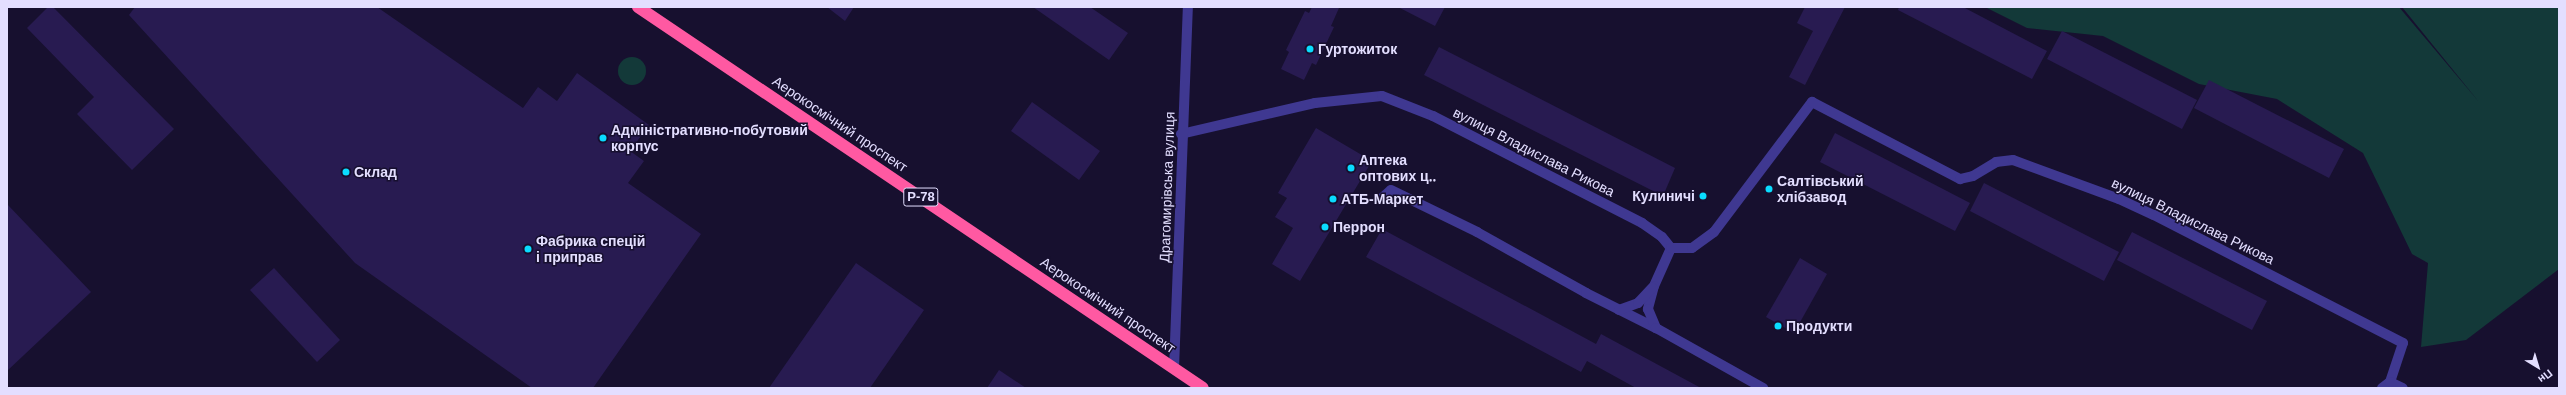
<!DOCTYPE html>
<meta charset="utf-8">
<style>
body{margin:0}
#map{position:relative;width:2566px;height:395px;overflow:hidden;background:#17102f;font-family:Arial,sans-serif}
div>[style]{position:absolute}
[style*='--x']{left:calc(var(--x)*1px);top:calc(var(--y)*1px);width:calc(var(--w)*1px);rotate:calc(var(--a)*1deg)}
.green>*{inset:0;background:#133939}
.round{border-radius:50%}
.building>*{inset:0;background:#281b51}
.lane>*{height:10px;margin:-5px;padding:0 5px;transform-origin:5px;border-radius:5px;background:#3f3891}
.street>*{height:10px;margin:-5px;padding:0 5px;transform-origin:5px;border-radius:5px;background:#3f3891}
.highway>*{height:12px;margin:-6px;padding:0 6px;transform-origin:6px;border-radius:6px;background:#ff59a2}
.dots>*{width:11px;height:11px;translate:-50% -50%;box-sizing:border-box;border:2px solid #17102f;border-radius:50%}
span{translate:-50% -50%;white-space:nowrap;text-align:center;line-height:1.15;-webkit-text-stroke:3px #17102f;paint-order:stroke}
.shield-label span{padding:1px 3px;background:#17102f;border:1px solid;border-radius:3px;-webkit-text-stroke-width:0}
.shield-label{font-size:13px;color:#e3deff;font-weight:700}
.poi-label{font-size:14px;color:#e3deff;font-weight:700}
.left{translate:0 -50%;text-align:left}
.right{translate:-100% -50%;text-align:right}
.street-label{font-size:14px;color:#e3deff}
.frame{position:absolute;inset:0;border:8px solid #e3deff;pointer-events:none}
.north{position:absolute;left:2518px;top:347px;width:40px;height:40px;-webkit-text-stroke:3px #17102f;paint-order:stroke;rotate:142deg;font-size:11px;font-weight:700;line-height:16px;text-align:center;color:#e3deff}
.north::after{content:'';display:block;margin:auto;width:14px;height:18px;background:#e3deff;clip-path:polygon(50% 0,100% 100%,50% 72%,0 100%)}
</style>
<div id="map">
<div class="green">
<div style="clip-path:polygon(1985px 7px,2399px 7px,2479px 102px,2402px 7px,2559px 7px,2559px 269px,2466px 340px,2421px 347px,2428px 263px,2412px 254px,2363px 153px,2277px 99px,2199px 84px,2103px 36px,2027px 28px)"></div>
<div class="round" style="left:618px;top:57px;width:28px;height:28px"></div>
</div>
<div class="building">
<div style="clip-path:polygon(48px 7px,53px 7px,174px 129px,132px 170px,77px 114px,94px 97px,27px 28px)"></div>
<div style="clip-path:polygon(135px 7px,377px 7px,523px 108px,538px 87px,557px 101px,577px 73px,649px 125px,630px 151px,644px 161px,628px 183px,701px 234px,593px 388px,532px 388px,355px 263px,129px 15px)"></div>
<div style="clip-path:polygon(827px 7px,854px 7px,845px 21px)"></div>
<div style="clip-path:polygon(1033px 7px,1090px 7px,1128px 33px,1109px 60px)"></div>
<div style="clip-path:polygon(1312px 7px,1339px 8px,1331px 26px,1334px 27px,1316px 65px,1312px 63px,1304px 80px,1281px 69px,1289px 52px,1286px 50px,1305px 11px,1309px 13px)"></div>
<div style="clip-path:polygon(1398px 7px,1445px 7px,1435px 26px)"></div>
<div style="clip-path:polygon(1805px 7px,1845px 7px,1805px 85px,1789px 77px,1813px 31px,1797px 23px)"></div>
<div style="clip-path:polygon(1899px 7px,1963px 7px,2047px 51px,2032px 79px,1898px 10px)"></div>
<div style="clip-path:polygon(2062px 31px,2197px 100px,2182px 129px,2047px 59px)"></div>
<div style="clip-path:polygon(1439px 47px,1675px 168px,1663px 196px,1424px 75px)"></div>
<div style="clip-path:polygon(2209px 80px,2344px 149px,2329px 178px,2194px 108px)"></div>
<div style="clip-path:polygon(1032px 102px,1100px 151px,1079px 180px,1011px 131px)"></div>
<div style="clip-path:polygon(1316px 128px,1372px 161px,1300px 281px,1272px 264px,1293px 228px,1275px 217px,1287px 198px,1278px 193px)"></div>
<div style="clip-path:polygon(1835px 133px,1970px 203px,1955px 231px,1820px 162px)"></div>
<div style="clip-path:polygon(1984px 183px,2119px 252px,2104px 281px,1970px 211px)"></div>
<div style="clip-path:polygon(7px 204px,91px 292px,7px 371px)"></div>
<div style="clip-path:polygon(1382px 229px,1596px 344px,1601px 334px,1701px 388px,1636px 388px,1587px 361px,1581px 372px,1366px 257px)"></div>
<div style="clip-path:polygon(2132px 232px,2267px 301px,2252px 330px,2117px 260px)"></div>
<div style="clip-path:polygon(1800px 258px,1827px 274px,1794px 333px,1766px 317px)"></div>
<div style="clip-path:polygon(856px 263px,924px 310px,870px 388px,769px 388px)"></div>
<div style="clip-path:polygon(274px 268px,340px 340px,317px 362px,250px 290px)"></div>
<div style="clip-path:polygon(999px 370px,1026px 388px,987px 388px)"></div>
</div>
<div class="lane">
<div style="--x:1381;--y:199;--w:13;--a:-42"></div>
<div style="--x:1391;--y:190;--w:96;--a:26"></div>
<div style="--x:1477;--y:232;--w:125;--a:29.2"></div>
<div style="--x:1586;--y:293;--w:78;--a:26.6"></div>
<div style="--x:1671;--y:248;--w:42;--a:114.1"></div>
<div style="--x:1654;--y:286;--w:24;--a:105"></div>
<div style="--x:1648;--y:309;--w:21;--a:67"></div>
<div style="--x:1656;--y:328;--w:123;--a:29.3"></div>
<div style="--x:1619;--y:310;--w:20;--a:-20"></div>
<div style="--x:1638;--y:303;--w:21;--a:-47"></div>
</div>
<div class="street">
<div style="--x:1181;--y:134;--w:138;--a:-13"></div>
<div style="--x:1315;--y:103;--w:67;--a:-6"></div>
<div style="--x:1382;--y:96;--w:55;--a:21.4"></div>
<div style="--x:1433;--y:116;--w:235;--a:27.1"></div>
<div style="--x:1642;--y:223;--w:24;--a:35"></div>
<div style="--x:1662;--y:237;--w:14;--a:51"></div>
<div style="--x:1671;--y:248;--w:21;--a:0"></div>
<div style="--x:1692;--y:248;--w:27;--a:-36"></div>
<div style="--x:1714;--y:232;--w:163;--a:-53"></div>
<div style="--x:1812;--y:102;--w:167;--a:27.5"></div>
<div style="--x:1960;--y:179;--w:13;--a:-13"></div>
<div style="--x:1973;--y:176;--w:27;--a:-31"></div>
<div style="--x:1996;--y:162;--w:17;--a:-7"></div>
<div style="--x:2013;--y:160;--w:113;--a:20.2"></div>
<div style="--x:2119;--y:199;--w:38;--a:25"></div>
<div style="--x:2154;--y:215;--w:280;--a:27.2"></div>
<div style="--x:2403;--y:343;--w:41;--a:108.4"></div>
<div style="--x:2390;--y:382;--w:10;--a:143"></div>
<div style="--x:1174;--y:368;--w:361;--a:-87.8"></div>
<div style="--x:2390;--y:382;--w:14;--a:25"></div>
</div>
<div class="highway">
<div style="--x:638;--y:7;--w:681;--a:33.99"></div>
</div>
<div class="dots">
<div style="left:1310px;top:49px;background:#0adcff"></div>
<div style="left:603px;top:138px;background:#0adcff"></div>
<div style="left:1351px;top:168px;background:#0adcff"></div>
<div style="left:346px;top:172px;background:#0adcff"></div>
<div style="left:1769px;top:189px;background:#0adcff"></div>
<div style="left:1703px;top:196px;background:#0adcff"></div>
<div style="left:1333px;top:199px;background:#0adcff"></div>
<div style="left:1325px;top:227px;background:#0adcff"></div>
<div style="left:528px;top:249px;background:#0adcff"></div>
<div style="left:1778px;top:326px;background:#0adcff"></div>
</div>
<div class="shield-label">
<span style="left:921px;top:197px">Р-78</span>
</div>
<div class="poi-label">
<span class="left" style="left:1318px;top:49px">Гуртожиток</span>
<span class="left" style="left:611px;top:138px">Адміністративно-побутовий<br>корпус</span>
<span class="left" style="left:1359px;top:168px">Аптека<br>оптових ц‥</span>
<span class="left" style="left:354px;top:172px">Склад</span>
<span class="left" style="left:1777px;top:189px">Салтівський<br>хлібзавод</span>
<span class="right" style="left:1695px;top:196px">Кулиничі</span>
<span class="left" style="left:1341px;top:199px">АТБ-Маркет</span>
<span class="left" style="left:1333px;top:227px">Перрон</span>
<span class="left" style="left:536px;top:249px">Фабрика спецій<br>і приправ</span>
<span class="left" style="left:1786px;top:326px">Продукти</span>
</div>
<div class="street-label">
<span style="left:840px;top:124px;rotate:34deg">Аерокосмічний проспект</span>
<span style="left:1534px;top:152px;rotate:27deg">вулиця Владислава Рикова</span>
<span style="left:1167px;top:187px;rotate:-88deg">Драгомирівська вулиця</span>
<span style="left:2193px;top:221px;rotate:26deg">вулиця Владислава Рикова</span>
<span style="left:1108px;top:305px;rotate:34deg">Аерокосмічний проспект</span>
</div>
<div class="frame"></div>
<div class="north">Пн</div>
</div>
